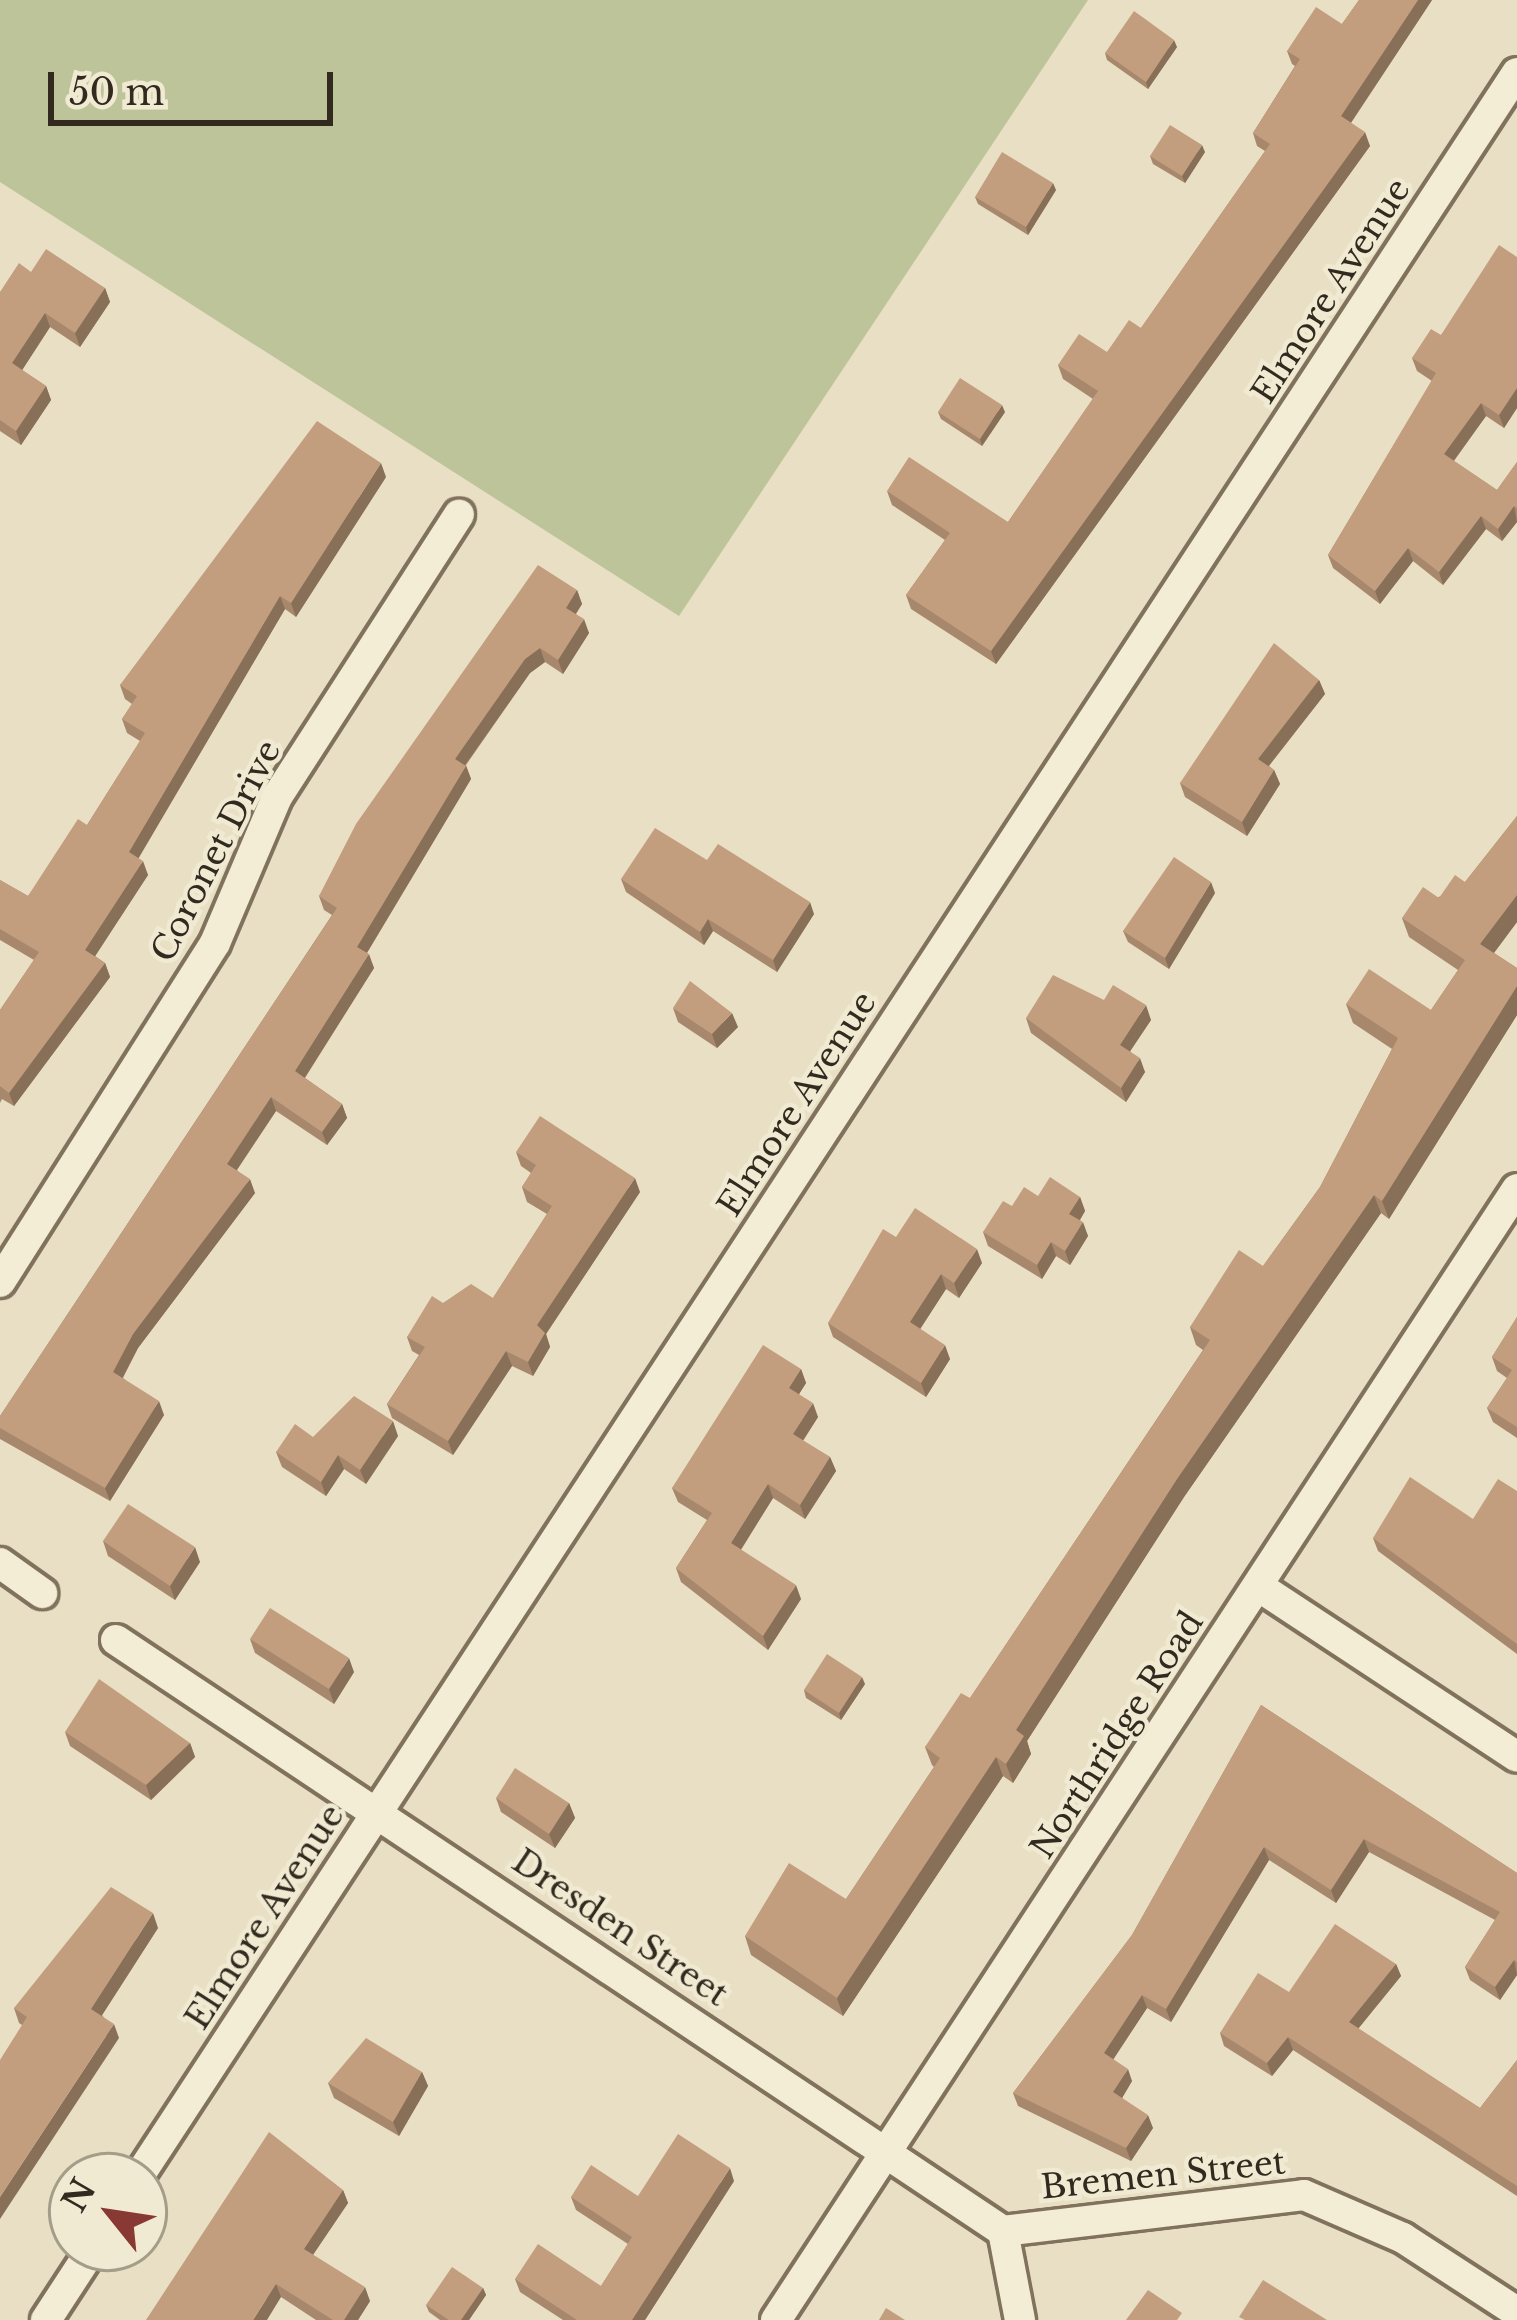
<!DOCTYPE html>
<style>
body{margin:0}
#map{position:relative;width:1517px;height:2320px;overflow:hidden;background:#e8dfc4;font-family:"Libre Baskerville",serif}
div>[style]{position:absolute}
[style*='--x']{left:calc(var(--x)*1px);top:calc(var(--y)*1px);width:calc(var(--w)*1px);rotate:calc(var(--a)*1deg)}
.green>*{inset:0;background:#bdc499}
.roads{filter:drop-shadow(3px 0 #80725d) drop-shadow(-3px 0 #80725d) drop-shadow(0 3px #80725d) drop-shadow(0 -3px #80725d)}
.street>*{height:30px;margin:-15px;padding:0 15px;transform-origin:15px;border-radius:15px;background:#f4edd6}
.wall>*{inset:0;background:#a7886c}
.shaded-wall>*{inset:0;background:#886f58}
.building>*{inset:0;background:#c29e7e}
span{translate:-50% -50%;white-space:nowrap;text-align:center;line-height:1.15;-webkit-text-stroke:9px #f0ead2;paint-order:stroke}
.street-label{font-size:33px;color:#32291f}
.north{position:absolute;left:48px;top:2152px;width:120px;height:120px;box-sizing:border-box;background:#f0ead2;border:3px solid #a49d8a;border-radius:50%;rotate:300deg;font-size:33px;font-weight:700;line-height:48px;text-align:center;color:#32291f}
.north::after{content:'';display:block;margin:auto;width:42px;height:54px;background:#883934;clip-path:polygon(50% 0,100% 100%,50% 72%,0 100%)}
.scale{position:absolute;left:48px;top:72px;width:285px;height:54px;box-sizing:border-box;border:6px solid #32291f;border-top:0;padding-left:15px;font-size:36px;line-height:42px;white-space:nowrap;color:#32291f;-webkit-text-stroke:9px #f0ead2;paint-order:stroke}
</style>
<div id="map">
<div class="green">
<div style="clip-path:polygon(0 0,1088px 0,679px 616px,0 182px)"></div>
</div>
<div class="roads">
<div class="street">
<div style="--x:0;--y:1282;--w:401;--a:-57.6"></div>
<div style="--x:215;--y:943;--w:159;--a:-67"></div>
<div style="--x:277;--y:797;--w:336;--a:-57.2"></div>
<div style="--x:0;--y:1563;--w:52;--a:35.5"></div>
<div style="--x:1258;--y:1586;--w:310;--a:33.4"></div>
<div style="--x:116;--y:1640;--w:1066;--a:33.68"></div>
<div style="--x:1003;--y:2231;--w:91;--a:79.2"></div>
<div style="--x:139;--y:2176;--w:2514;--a:-56.77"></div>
<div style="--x:1003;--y:2231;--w:303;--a:-6.8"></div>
<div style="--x:1304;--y:2195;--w:108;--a:23.5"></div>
<div style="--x:1403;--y:2238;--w:136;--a:33"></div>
<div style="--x:46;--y:2320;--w:86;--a:-56.9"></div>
<div style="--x:776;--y:2320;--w:1352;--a:-56.77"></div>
</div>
</div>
<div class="wall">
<div style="clip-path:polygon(1359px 0,1432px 0,1351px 123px,1370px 146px,996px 664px,911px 609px,906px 595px,945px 540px,892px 505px,887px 491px,1008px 522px,1093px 399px,1063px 379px,1058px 365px,1107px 352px,1141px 328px,1265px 151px,1257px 146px,1253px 133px,1295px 66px,1292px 64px,1287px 51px,1342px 24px)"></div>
<div style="clip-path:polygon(1177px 47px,1148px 89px,1107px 60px,1105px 53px)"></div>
<div style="clip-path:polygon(1205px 152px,1185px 183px,1153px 164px,1150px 156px)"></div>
<div style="clip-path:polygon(1056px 190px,1028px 235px,978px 204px,975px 197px)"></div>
<div style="clip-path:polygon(1517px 257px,1517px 408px,1504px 428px,1486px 416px,1454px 461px,1497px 490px,1517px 462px,1517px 522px,1502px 541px,1486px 529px,1443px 585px,1413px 561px,1380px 604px,1333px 568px,1328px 555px,1432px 381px,1417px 371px,1412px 358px,1441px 335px)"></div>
<div style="clip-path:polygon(31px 272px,105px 288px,110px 302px,80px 347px,50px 327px,22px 370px,46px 386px,51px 400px,21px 445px,0 431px,0 292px)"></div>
<div style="clip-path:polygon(938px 412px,1005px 412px,982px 446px,941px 419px)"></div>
<div style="clip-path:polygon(386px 477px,296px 617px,285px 609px,138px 858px,148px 875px,95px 956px,105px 963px,110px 977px,14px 1106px,2px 1099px,0 1103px,0 1010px,34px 960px,0 940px,0 880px,28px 896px,87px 825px,140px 741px,127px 733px,122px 719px,132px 704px,125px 699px,120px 685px)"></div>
<div style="clip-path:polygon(577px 590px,582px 604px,576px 614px,589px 633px,563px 674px,545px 662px,530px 673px,466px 765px,471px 779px,367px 953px,374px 968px,305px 1078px,342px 1104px,347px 1118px,327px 1145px,276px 1111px,237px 1170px,255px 1193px,138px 1348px,123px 1378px,164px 1415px,110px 1501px,0 1439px,0 1416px,332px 915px,324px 910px,319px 896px)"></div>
<div style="clip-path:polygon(1319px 680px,1325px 694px,1269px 766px,1274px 770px,1280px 784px,1247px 836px,1185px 797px,1180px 783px)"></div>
<div style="clip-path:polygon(1517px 816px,1517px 922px,1494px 953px,1517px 968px,1517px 1015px,1389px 1219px,1381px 1213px,1184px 1497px,1027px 1741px,1031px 1754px,1013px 1783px,1003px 1776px,843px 2016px,751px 1955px,745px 1936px,846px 1899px,934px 1767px,932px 1765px,925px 1747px,970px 1698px,1203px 1350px,1196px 1345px,1190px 1327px,1263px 1266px,1320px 1187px,1392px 1049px,1353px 1023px,1346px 1004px,1431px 1010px,1458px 970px,1409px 937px,1402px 918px,1465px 882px)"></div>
<div style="clip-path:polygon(707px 860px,814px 914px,777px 972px,713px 931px,704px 945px,626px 892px,621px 879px)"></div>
<div style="clip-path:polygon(1215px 893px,1169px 969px,1128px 942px,1123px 931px)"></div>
<div style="clip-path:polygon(1104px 1000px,1151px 1020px,1130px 1051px,1145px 1072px,1126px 1102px,1031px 1033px,1026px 1018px)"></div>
<div style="clip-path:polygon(673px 1008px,738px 1027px,717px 1048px,678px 1022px)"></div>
<div style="clip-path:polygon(516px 1152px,640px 1192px,546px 1334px,550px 1347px,533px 1376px,512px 1366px,453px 1455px,392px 1418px,387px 1404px,419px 1355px,412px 1351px,407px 1337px,443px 1303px,493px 1298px,547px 1214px,527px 1202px,522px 1187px,531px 1173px,521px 1166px)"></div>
<div style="clip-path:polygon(1038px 1196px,1080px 1197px,1085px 1211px,1080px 1220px,1088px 1236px,1070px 1265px,1056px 1256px,1042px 1279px,988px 1246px,983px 1232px,1012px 1206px)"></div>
<div style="clip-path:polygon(896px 1237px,982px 1263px,959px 1298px,946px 1289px,920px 1329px,950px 1359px,926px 1397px,833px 1337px,828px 1323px)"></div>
<div style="clip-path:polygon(1517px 1317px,1517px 1438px,1493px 1422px,1487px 1408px,1507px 1378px,1497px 1371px,1492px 1357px)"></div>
<div style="clip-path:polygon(801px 1369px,806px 1383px,799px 1394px,818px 1417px,803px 1441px,830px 1457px,836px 1471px,805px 1519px,773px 1498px,741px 1550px,801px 1599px,768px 1650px,681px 1582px,676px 1568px,707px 1520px,678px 1502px,672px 1488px)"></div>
<div style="clip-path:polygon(398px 1436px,366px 1484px,344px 1469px,326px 1496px,282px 1467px,276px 1452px,313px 1437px)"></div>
<div style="clip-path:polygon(1517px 1491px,1517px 1654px,1378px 1551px,1373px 1538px,1473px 1519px)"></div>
<div style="clip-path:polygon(103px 1541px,200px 1562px,175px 1600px,108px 1556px)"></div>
<div style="clip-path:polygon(250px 1639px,354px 1672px,334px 1704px,255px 1653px)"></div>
<div style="clip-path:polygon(865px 1684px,841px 1720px,806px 1698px,804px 1690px)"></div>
<div style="clip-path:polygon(1261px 1705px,1517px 1873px,1517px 1975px,1500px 2000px,1470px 1980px,1465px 1967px,1495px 1920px,1369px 1852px,1336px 1903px,1269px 1860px,1171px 2022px,1147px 2008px,1113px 2059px,1132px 2081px,1122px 2098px,1153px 2128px,1131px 2161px,1018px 2106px,1013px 2093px,1132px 1935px)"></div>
<div style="clip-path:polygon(65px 1732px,190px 1743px,195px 1757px,151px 1800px,70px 1746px)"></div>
<div style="clip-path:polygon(496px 1798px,569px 1803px,575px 1818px,555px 1848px,501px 1812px)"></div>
<div style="clip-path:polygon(158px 1928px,102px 2015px,119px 2038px,22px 2025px,19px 2023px,14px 2008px)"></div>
<div style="clip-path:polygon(1396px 1964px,1401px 1976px,1358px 2029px,1480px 2108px,1517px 2060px,1517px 2196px,1293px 2050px,1272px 2076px,1224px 2046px,1220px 2033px,1289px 1992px)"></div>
<div style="clip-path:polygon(422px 2072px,428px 2086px,399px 2136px,334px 2098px,328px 2083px)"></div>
<div style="clip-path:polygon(734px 2181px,645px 2320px,563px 2320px,520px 2292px,515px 2279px,601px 2286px,628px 2244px,576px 2210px,571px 2197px,638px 2196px)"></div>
<div style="clip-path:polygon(343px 2190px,348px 2203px,313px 2255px,370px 2301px,358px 2320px,316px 2320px,281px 2297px,146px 2320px)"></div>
<div style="clip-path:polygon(483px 2288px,486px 2295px,469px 2320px,440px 2320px,429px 2312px,426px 2305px)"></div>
</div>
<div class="shaded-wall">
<div style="clip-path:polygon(1418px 0,1432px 0,1346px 130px,1341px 116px)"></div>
<div style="clip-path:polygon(1174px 40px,1177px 47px,1148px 89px,1146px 82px)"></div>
<div style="clip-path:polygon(1365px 132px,1370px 146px,996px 664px,991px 651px)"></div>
<div style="clip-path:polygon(1202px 145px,1205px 152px,1185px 183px,1182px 176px)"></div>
<div style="clip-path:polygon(1053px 183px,1056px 190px,1028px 235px,1026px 227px)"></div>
<div style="clip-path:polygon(105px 288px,110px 302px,80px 347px,75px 333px)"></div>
<div style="clip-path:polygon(45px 313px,50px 327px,17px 378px,12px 363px)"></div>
<div style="clip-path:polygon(46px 386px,51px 400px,21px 445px,16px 431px)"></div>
<div style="clip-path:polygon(1517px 388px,1517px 408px,1504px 428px,1499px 415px)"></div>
<div style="clip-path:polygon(1481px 403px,1486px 416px,1449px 467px,1444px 454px)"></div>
<div style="clip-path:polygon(1002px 405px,1005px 412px,982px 446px,980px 439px)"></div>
<div style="clip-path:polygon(381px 463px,386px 477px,296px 617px,291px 603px)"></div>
<div style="clip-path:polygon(1514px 506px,1517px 522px,1502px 541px,1498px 529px)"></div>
<div style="clip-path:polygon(1481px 516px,1486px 529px,1443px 585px,1439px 572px)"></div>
<div style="clip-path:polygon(1408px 548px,1413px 561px,1380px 604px,1375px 591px)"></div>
<div style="clip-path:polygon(577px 590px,582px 604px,571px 621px,566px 608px)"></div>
<div style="clip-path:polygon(280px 596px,285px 609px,134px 866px,129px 852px)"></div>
<div style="clip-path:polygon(584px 619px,589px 633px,563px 674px,558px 660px)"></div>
<div style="clip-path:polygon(540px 648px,545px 662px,530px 673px,460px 772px,455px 759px,525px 659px)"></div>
<div style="clip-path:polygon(1319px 680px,1325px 694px,1263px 773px,1258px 759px)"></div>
<div style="clip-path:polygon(466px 766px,471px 779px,362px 961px,357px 947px)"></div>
<div style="clip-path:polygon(1274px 770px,1280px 784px,1247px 836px,1242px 822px)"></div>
<div style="clip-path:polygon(143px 861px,148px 875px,90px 964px,85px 950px)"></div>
<div style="clip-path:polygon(1211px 882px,1215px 893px,1169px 969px,1165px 958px)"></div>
<div style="clip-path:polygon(1517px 895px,1517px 922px,1487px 962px,1480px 944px)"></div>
<div style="clip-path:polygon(810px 902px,814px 914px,777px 972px,773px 960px)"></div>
<div style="clip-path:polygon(708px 919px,713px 931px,704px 945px,700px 932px)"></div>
<div style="clip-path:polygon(369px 954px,374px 968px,300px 1085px,295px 1071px)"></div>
<div style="clip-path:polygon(105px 963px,110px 977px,14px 1106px,9px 1093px)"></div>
<div style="clip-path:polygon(1517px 986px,1517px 1015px,1389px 1219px,1382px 1201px)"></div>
<div style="clip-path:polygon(1146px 1005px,1151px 1020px,1125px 1059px,1120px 1045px)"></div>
<div style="clip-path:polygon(732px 1013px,738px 1027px,717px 1048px,712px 1034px)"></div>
<div style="clip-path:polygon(1140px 1058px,1145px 1072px,1126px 1102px,1121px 1088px)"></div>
<div style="clip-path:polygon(271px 1097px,276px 1111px,232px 1177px,227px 1164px)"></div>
<div style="clip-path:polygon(342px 1104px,347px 1118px,327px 1145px,322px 1132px)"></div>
<div style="clip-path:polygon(635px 1178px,640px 1192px,546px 1334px,550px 1347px,533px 1376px,528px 1362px,537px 1325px)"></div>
<div style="clip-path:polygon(250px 1179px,255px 1193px,138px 1348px,118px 1386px,113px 1372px,133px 1334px)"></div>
<div style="clip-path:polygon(1374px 1195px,1381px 1213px,1184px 1497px,1027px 1741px,1031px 1754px,1013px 1783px,1006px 1764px,1016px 1730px,1177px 1479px)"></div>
<div style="clip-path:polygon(1080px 1197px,1085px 1211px,1075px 1228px,1069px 1214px)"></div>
<div style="clip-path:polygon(1083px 1222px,1088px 1236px,1070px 1265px,1065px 1251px)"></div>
<div style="clip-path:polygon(1051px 1242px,1056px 1256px,1042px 1279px,1037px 1265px)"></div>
<div style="clip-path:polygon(977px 1249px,982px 1263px,959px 1298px,954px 1283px)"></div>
<div style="clip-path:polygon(941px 1274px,946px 1289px,915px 1337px,910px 1322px)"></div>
<div style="clip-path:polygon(945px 1345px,950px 1359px,926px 1397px,921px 1383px)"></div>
<div style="clip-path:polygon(506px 1351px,512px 1366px,453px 1455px,448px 1441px)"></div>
<div style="clip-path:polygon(801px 1369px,806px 1383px,794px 1402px,789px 1388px)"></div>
<div style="clip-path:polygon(159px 1401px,164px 1415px,110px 1501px,105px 1488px)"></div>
<div style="clip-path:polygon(813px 1403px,818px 1417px,798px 1448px,793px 1434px)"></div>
<div style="clip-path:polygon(393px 1421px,398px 1436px,366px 1484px,360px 1470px)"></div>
<div style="clip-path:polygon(338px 1455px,344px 1469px,326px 1496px,321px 1482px)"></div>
<div style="clip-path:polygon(830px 1457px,836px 1471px,805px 1519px,800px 1505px)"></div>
<div style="clip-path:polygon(768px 1484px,773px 1498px,736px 1557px,731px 1543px)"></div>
<div style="clip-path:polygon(195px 1547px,200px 1562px,175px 1600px,170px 1586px)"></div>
<div style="clip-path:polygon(796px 1585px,801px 1599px,768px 1650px,763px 1636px)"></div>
<div style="clip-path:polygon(349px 1658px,354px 1672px,334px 1704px,329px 1689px)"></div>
<div style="clip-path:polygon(862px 1677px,865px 1684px,841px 1720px,839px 1713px)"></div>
<div style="clip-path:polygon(190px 1743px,195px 1757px,151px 1800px,146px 1785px)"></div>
<div style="clip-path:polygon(996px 1757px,1003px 1776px,843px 2016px,837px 1998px)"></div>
<div style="clip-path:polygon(569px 1803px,575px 1818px,555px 1848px,549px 1834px)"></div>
<div style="clip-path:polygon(1364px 1839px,1369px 1852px,1336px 1903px,1331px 1890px)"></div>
<div style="clip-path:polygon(1264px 1847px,1269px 1860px,1171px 2022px,1166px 2009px)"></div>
<div style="clip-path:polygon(153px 1913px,158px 1928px,97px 2023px,91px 2009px)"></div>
<div style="clip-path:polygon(1514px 1960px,1517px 1975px,1500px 2000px,1495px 1987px)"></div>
<div style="clip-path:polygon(1396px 1964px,1401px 1976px,1353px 2035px,1349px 2022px)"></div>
<div style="clip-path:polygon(1142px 1995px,1147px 2008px,1109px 2066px,1104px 2053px)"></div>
<div style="clip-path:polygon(114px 2024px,119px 2038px,0 2219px,0 2197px)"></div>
<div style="clip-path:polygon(1288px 2037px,1293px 2050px,1272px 2076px,1267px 2063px)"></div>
<div style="clip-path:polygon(1128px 2069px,1132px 2081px,1118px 2105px,1113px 2092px)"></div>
<div style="clip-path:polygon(422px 2072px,428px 2086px,399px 2136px,393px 2122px)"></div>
<div style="clip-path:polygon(1148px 2115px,1153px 2128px,1131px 2161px,1126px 2148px)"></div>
<div style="clip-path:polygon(730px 2168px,734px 2181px,645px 2320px,632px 2320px)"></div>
<div style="clip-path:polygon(343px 2190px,348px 2203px,308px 2262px,304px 2249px)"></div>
<div style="clip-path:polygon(276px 2284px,281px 2297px,267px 2320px,253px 2320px)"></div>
<div style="clip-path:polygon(365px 2287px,370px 2301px,358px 2320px,344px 2320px)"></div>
<div style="clip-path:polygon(483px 2288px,486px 2295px,469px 2320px,461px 2320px)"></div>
</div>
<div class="building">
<div style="clip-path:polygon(1359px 0,1418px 0,1341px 116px,1365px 132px,991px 651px,906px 595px,950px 533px,887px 491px,909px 457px,1008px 522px,1098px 391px,1058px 365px,1079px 334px,1107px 352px,1129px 320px,1141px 328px,1270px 144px,1253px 133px,1300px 59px,1287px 51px,1316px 7px,1342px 24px)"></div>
<div style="clip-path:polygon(1134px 11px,1174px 40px,1146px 82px,1105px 53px)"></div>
<div style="clip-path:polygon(1170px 125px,1202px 145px,1182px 176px,1150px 156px)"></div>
<div style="clip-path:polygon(1002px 152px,1053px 183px,1026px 227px,975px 197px)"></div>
<div style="clip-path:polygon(1499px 245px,1517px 257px,1517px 388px,1499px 415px,1481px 403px,1444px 454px,1497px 490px,1517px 462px,1517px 508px,1514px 506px,1498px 529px,1481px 516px,1439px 572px,1408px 548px,1375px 591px,1328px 555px,1436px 373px,1412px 358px,1431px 329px,1441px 335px)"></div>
<div style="clip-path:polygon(46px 249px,105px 288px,75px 333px,45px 313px,12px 363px,46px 386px,16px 431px,0 420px,0 292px,19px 263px,31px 272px)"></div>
<div style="clip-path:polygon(960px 378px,1002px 405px,980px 439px,938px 412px)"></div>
<div style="clip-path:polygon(317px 421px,381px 463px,291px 603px,280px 596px,129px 852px,143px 861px,85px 950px,105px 963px,9px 1093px,0 1086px,0 1010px,39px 952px,0 929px,0 880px,28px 896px,78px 819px,87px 825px,145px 733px,122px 719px,137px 696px,120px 685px)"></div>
<div style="clip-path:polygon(538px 565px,577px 590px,566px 608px,584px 619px,558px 660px,540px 648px,525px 659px,455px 759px,466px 766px,357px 947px,369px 954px,295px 1071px,342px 1104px,322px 1132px,271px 1097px,227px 1164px,250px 1179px,133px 1334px,113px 1372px,159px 1401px,105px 1488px,0 1428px,0 1416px,337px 908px,319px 896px,356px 824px)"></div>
<div style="clip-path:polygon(1274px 643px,1319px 680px,1258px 759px,1274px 770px,1242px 822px,1180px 783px)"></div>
<div style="clip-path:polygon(1517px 816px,1517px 895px,1480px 944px,1517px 968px,1517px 986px,1382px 1201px,1374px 1195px,1177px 1479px,1016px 1730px,1024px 1736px,1006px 1764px,996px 1757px,837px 1998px,745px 1936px,789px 1863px,846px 1899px,940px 1758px,925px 1747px,961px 1693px,970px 1698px,1210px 1340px,1190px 1327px,1239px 1250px,1263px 1266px,1320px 1187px,1398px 1038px,1346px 1004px,1369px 969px,1431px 1010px,1465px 960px,1402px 918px,1423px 887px,1439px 898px,1455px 875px,1465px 882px)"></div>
<div style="clip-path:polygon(655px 828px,707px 860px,718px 844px,810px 902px,773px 960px,708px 919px,700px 932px,621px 879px)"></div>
<div style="clip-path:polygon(1174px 857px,1211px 882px,1165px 958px,1123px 931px)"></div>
<div style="clip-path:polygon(1053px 975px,1104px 1000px,1113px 985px,1146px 1005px,1120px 1045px,1140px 1058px,1121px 1088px,1026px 1018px)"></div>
<div style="clip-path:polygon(690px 981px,732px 1013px,712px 1034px,673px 1008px)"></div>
<div style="clip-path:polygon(540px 1116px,635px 1178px,537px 1325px,545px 1333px,528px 1362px,506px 1351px,448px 1441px,387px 1404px,425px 1347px,407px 1337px,432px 1296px,443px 1303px,471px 1284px,493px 1298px,552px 1206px,522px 1187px,536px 1165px,516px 1152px)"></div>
<div style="clip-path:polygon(1050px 1177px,1080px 1197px,1069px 1214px,1083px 1222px,1065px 1251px,1051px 1242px,1037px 1265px,983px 1232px,1003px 1201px,1012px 1206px,1024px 1187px,1038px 1196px)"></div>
<div style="clip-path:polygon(915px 1208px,977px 1249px,954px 1283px,941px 1274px,910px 1322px,945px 1345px,921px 1383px,828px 1323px,883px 1229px,896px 1237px)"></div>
<div style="clip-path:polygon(1517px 1317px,1517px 1427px,1487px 1408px,1512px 1370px,1492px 1357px)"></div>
<div style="clip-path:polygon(763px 1345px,801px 1369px,789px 1388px,813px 1403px,793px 1434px,830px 1457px,800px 1505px,768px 1484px,731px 1543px,796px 1585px,763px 1636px,676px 1568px,712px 1513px,672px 1488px)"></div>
<div style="clip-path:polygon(354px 1396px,393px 1421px,360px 1470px,338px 1455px,321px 1482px,276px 1452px,295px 1424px,313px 1437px)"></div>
<div style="clip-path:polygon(1410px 1477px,1473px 1519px,1498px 1479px,1517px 1491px,1517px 1644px,1373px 1538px)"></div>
<div style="clip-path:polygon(128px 1504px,195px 1547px,170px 1586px,103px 1541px)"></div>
<div style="clip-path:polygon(270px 1608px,349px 1658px,329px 1689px,250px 1639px)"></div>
<div style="clip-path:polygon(827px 1654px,862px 1677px,839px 1713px,804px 1690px)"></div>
<div style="clip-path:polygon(99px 1679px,190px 1743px,146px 1785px,65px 1732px)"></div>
<div style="clip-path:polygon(1261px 1705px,1517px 1873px,1517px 1962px,1514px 1960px,1495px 1987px,1465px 1967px,1500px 1912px,1364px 1839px,1331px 1890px,1264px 1847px,1166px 2009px,1142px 1995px,1104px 2053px,1128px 2069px,1113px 2092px,1148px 2115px,1126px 2148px,1013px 2093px,1132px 1935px)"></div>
<div style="clip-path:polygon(515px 1768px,569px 1803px,549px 1834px,496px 1798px)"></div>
<div style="clip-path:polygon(111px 1887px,153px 1913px,91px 2009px,114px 2024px,0 2197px,0 2060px,27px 2017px,14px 2008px)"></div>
<div style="clip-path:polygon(1335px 1924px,1396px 1964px,1349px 2022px,1480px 2108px,1517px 2060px,1517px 2186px,1288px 2037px,1267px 2063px,1220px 2033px,1258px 1973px,1289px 1992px)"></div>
<div style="clip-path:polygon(366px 2038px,422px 2072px,393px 2122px,328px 2083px)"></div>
<div style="clip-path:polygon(269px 2132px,343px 2190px,304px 2249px,365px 2287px,344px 2320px,333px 2320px,276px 2284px,253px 2320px,146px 2320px)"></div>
<div style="clip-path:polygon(678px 2134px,730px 2168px,632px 2320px,577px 2320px,515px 2279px,538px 2244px,601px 2286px,632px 2237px,571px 2197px,591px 2165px,638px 2196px)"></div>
<div style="clip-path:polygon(452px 2267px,483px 2288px,461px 2320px,449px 2320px,426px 2305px)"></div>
<div style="clip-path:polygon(1263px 2280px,1327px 2320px,1245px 2320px,1239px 2317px)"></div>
<div style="clip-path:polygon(1148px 2290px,1182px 2313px,1177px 2320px,1126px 2320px)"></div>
<div style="clip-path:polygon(886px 2308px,905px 2320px,879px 2320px)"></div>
</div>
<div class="street-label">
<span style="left:1331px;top:291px;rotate:-57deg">Elmore Avenue</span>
<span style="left:216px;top:851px;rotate:-63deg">Coronet Drive</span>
<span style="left:797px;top:1104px;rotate:-57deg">Elmore Avenue</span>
<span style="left:1117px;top:1735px;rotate:-57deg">Northridge Road</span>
<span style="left:265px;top:1917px;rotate:-57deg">Elmore Avenue</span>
<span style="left:620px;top:1928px;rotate:34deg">Dresden Street</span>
<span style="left:1163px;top:2175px;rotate:-6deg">Bremen Street</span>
</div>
<div class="north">N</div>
<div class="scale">50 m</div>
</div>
